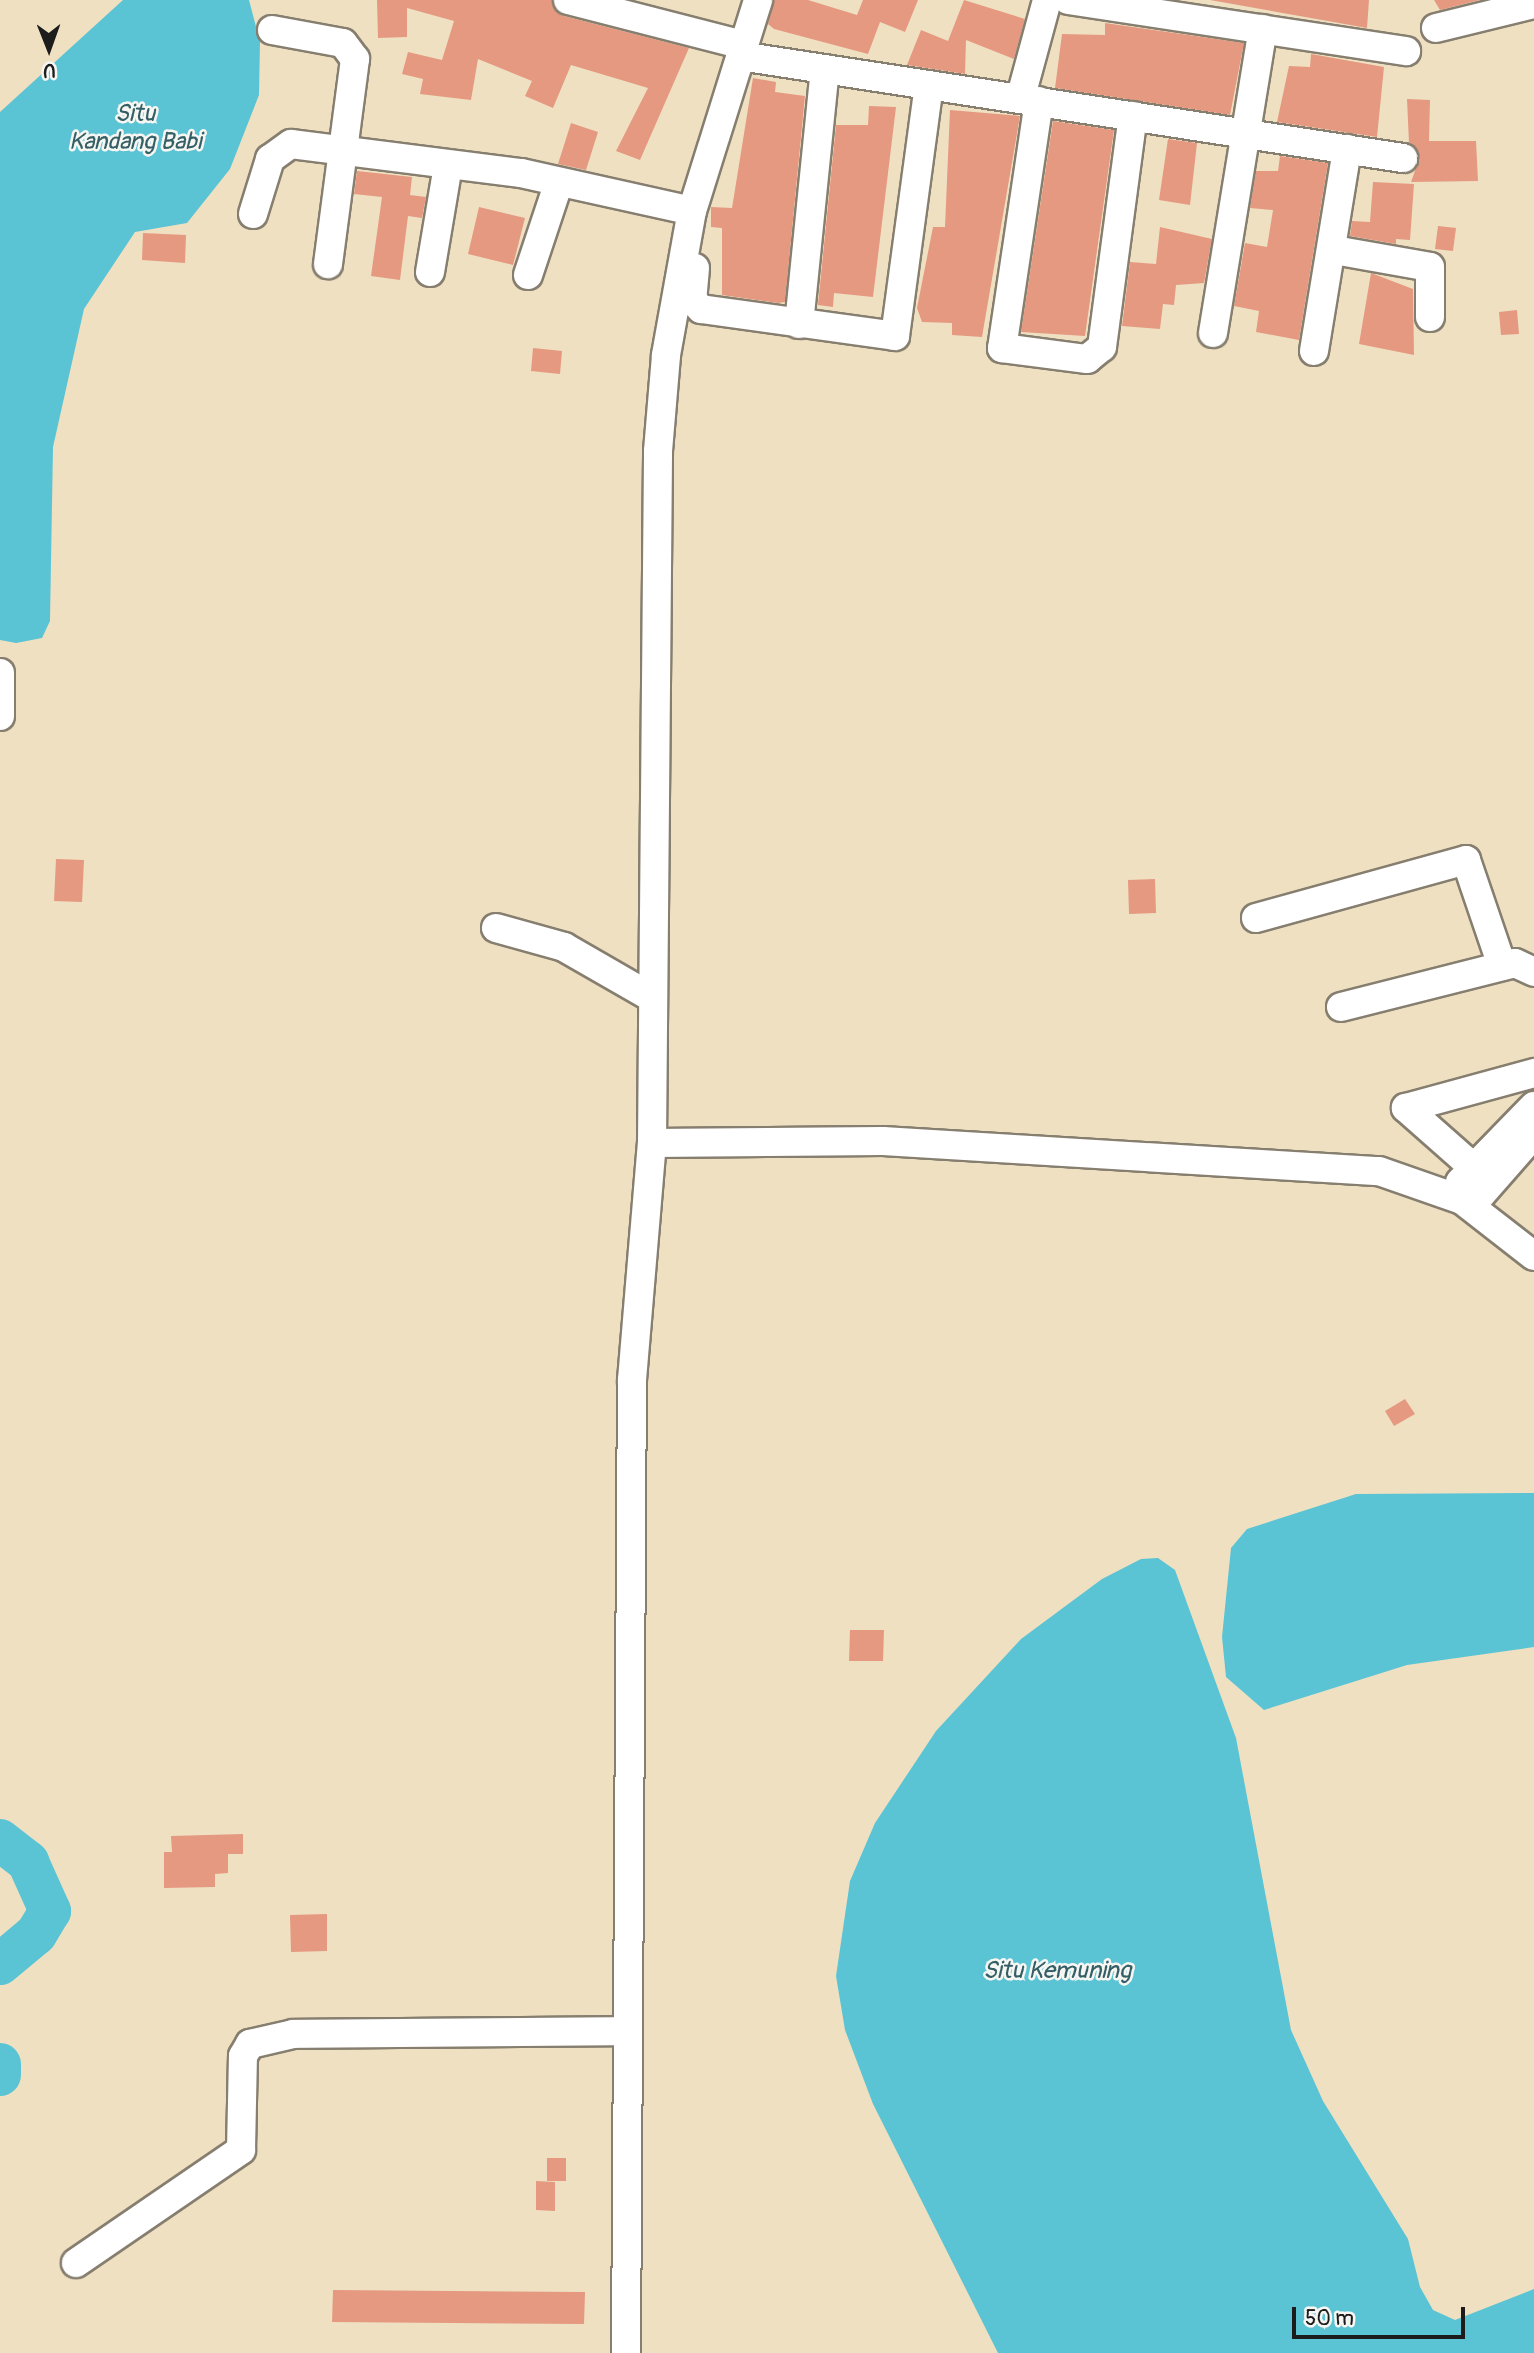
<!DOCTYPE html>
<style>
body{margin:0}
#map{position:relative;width:1534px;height:2353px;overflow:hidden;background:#efe0c2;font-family:Pangolin,sans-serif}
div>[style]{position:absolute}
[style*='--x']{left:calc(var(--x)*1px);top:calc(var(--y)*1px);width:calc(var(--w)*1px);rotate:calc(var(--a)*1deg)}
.water>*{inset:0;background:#5ac4d5}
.river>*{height:42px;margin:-21px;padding:0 21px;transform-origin:21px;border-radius:21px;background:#5ac4d5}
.building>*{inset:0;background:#e59981}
.roads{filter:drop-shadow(2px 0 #867e6f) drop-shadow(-2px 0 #867e6f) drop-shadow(0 2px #867e6f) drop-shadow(0 -2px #867e6f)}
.minor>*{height:28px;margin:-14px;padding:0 14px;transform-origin:14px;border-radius:14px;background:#fff}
span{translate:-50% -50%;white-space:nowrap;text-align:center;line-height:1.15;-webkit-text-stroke:5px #f6f6f2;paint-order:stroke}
.water-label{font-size:24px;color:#355f66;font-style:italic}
.north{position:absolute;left:14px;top:14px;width:70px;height:70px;-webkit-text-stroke:5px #f6f6f2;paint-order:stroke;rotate:179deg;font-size:19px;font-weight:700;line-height:28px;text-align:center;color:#1c1c1c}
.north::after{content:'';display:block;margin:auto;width:24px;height:32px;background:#1c1c1c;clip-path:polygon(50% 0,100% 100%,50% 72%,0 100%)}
.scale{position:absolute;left:1292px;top:2307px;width:173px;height:32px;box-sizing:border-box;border:4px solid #1c1c1c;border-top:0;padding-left:9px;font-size:21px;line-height:24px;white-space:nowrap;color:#1c1c1c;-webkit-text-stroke:5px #f6f6f2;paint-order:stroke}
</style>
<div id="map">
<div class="water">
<div style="clip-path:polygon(123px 0,249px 0,260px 42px,259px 95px,230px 169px,187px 223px,135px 232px,84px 309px,53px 447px,50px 621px,42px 638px,16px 643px,0 640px,0 112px)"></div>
<div style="clip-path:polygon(1534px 1493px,1534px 1647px,1407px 1665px,1264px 1710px,1226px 1677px,1222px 1637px,1231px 1548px,1247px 1529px,1356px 1494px)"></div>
<div style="clip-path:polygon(1158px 1558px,1175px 1570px,1236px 1738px,1291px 2030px,1323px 2101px,1408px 2239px,1420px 2287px,1433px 2310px,1455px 2320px,1534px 2289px,1534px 2353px,998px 2353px,873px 2104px,845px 2030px,836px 1976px,850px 1881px,875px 1823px,936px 1731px,1021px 1639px,1102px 1579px,1141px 1559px)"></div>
</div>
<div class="river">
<div style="--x:0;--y:1840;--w:36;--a:38"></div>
<div style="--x:28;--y:1862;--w:54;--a:65.8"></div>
<div style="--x:50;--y:1911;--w:27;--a:121"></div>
<div style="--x:36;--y:1934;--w:47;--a:140.2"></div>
<div style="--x:0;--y:2064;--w:11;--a:90"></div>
</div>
<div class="building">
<div style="clip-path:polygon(377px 0,552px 0,564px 16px,689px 48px,640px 160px,616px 151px,648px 88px,571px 65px,553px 108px,525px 96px,532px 81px,478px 59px,471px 100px,420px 94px,423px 79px,402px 74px,408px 52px,442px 60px,454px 21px,407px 8px,407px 37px,378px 38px)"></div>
<div style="clip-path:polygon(774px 0,808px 0,857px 15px,863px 0,918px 0,905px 32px,880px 22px,868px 54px,774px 29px,768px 24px)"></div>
<div style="clip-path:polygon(964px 0,1025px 19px,1014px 59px,966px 40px,965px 74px,907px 65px,921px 30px,948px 41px)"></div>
<div style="clip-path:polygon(1210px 0,1369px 0,1367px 28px)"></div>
<div style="clip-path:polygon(1434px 0,1480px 0,1440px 10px)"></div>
<div style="clip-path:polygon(1105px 23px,1244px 43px,1230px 115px,1055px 88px,1062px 34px,1105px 35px)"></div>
<div style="clip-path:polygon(1311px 54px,1384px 67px,1377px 137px,1277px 122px,1289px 66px,1310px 67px)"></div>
<div style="clip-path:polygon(753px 78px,776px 82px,775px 92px,805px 96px,785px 302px,778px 303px,722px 295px,722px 228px,711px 227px,711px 207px,732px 208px)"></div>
<div style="clip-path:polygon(1407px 99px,1430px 100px,1429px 141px,1476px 141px,1478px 181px,1411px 182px,1419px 160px,1409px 143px)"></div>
<div style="clip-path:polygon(869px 106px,896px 107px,873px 297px,834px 293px,833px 307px,818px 305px,836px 125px,868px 125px)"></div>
<div style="clip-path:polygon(950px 110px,1020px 116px,982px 337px,952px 335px,952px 323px,922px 322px,917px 308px,933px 227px,945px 227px)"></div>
<div style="clip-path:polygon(1053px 121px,1114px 130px,1085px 336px,1021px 332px)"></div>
<div style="clip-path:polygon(571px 123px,598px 132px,586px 170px,558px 164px)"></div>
<div style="clip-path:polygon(1168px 139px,1197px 143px,1190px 205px,1159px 200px)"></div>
<div style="clip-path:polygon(1280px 156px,1328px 163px,1299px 340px,1256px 332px,1259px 311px,1234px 306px,1245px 243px,1267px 247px,1273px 210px,1250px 208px,1256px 171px,1278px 171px)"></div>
<div style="clip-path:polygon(357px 171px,412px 177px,410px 195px,426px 197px,422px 218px,408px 216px,400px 280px,371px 276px,382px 197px,354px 194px)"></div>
<div style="clip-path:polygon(1373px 182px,1414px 184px,1410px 240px,1396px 239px,1396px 244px,1350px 236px,1352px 221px,1370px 222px)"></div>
<div style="clip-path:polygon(479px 207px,525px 218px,513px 265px,468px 254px)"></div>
<div style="clip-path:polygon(1438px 226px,1456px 228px,1453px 251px,1435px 249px)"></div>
<div style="clip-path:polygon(1160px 227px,1212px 239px,1204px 283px,1176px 285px,1174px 305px,1163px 304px,1160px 329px,1122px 326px,1130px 262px,1156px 264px)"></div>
<div style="clip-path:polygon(143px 233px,186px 235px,185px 263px,142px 260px)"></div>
<div style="clip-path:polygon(1371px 273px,1413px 289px,1414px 355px,1359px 344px)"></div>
<div style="clip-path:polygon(1517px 310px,1519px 334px,1501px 335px,1499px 312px)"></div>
<div style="clip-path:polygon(533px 348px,562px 351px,560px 374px,531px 371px)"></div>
<div style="clip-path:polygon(56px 859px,84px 860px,82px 902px,54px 901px)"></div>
<div style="clip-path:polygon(1155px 879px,1156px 913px,1129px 914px,1128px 880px)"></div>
<div style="clip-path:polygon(1405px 1399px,1415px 1414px,1394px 1426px,1385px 1411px)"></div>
<div style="clip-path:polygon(850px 1630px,884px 1630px,883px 1661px,849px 1661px)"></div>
<div style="clip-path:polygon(243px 1834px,243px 1854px,228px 1854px,228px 1873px,215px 1874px,215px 1887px,164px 1888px,164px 1852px,172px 1852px,171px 1836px)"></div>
<div style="clip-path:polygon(327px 1914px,327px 1951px,291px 1952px,290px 1915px)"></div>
<div style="clip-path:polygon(547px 2158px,566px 2158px,566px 2181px,547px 2181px)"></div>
<div style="clip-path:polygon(536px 2181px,555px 2182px,555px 2211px,536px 2210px)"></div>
<div style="clip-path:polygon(333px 2290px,585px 2292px,584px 2324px,332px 2322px)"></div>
</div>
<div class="roads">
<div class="minor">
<div style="--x:568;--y:0;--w:181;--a:14.4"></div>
<div style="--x:1068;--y:0;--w:342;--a:8.6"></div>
<div style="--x:1436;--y:28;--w:101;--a:-13.8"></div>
<div style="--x:272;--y:30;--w:72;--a:10.4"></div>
<div style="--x:343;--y:43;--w:20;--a:53"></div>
<div style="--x:355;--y:59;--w:207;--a:97.5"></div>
<div style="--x:740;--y:56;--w:671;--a:8.75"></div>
<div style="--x:1021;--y:96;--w:99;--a:-74.8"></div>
<div style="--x:1039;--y:101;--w:250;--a:98.5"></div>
<div style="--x:1002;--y:348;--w:86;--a:7.4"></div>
<div style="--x:1087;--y:359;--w:19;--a:-39"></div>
<div style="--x:1102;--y:347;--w:233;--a:-82.4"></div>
<div style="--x:253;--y:214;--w:58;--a:-72.8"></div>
<div style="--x:270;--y:159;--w:26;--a:-36"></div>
<div style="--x:291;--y:144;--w:232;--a:7.2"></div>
<div style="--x:521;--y:173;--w:175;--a:12.5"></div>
<div style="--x:1334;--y:250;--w:97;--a:10"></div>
<div style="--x:1430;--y:267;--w:50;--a:90"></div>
<div style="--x:695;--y:268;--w:32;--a:95"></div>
<div style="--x:692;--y:300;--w:13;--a:45"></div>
<div style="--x:701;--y:309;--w:196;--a:7.9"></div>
<div style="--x:895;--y:336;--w:253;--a:-82.3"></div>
<div style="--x:430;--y:272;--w:108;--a:-80.4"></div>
<div style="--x:528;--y:275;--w:98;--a:-71.6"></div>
<div style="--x:799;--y:324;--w:256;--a:-84.2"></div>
<div style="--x:1213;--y:333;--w:308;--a:-80.7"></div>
<div style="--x:1314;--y:351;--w:205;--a:-80.7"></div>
<div style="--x:0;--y:673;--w:43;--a:90"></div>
<div style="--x:1256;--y:918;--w:218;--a:-15.4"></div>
<div style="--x:1466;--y:860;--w:112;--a:71.2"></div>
<div style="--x:496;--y:928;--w:71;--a:15.6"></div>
<div style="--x:564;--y:947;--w:100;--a:29.9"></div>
<div style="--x:1341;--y:1007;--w:179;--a:-14.2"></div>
<div style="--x:1515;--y:963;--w:21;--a:25"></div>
<div style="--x:652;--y:1143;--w:231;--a:-0.5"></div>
<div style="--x:883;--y:1141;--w:497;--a:3.5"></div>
<div style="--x:1379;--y:1171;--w:88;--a:19.3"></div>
<div style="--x:1462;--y:1200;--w:91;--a:37.9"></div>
<div style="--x:1474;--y:1168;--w:91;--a:-138.6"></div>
<div style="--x:1406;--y:1108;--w:133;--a:-15.3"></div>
<div style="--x:1460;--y:1182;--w:106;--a:-45.8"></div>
<div style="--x:1471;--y:1206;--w:96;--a:-48.8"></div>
<div style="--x:76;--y:2263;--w:200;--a:-34.4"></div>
<div style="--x:241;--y:2150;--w:94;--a:-88.8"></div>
<div style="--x:243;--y:2056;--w:14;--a:-60"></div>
<div style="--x:250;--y:2044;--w:44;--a:-13.1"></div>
<div style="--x:293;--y:2034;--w:335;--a:-0.5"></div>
<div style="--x:626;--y:2353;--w:973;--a:-89.65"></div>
<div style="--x:632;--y:1380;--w:238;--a:-85.2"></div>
<div style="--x:652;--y:1143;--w:692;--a:-89.5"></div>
<div style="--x:658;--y:451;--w:96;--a:-85.2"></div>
<div style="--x:666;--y:355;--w:146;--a:-79.8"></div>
<div style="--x:692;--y:211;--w:221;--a:-72.6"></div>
</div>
</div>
<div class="water-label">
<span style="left:135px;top:128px">Situ<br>Kandang Babi</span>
<span style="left:1057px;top:1971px">Situ Kemuning</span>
</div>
<div class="north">U</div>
<div class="scale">50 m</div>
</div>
